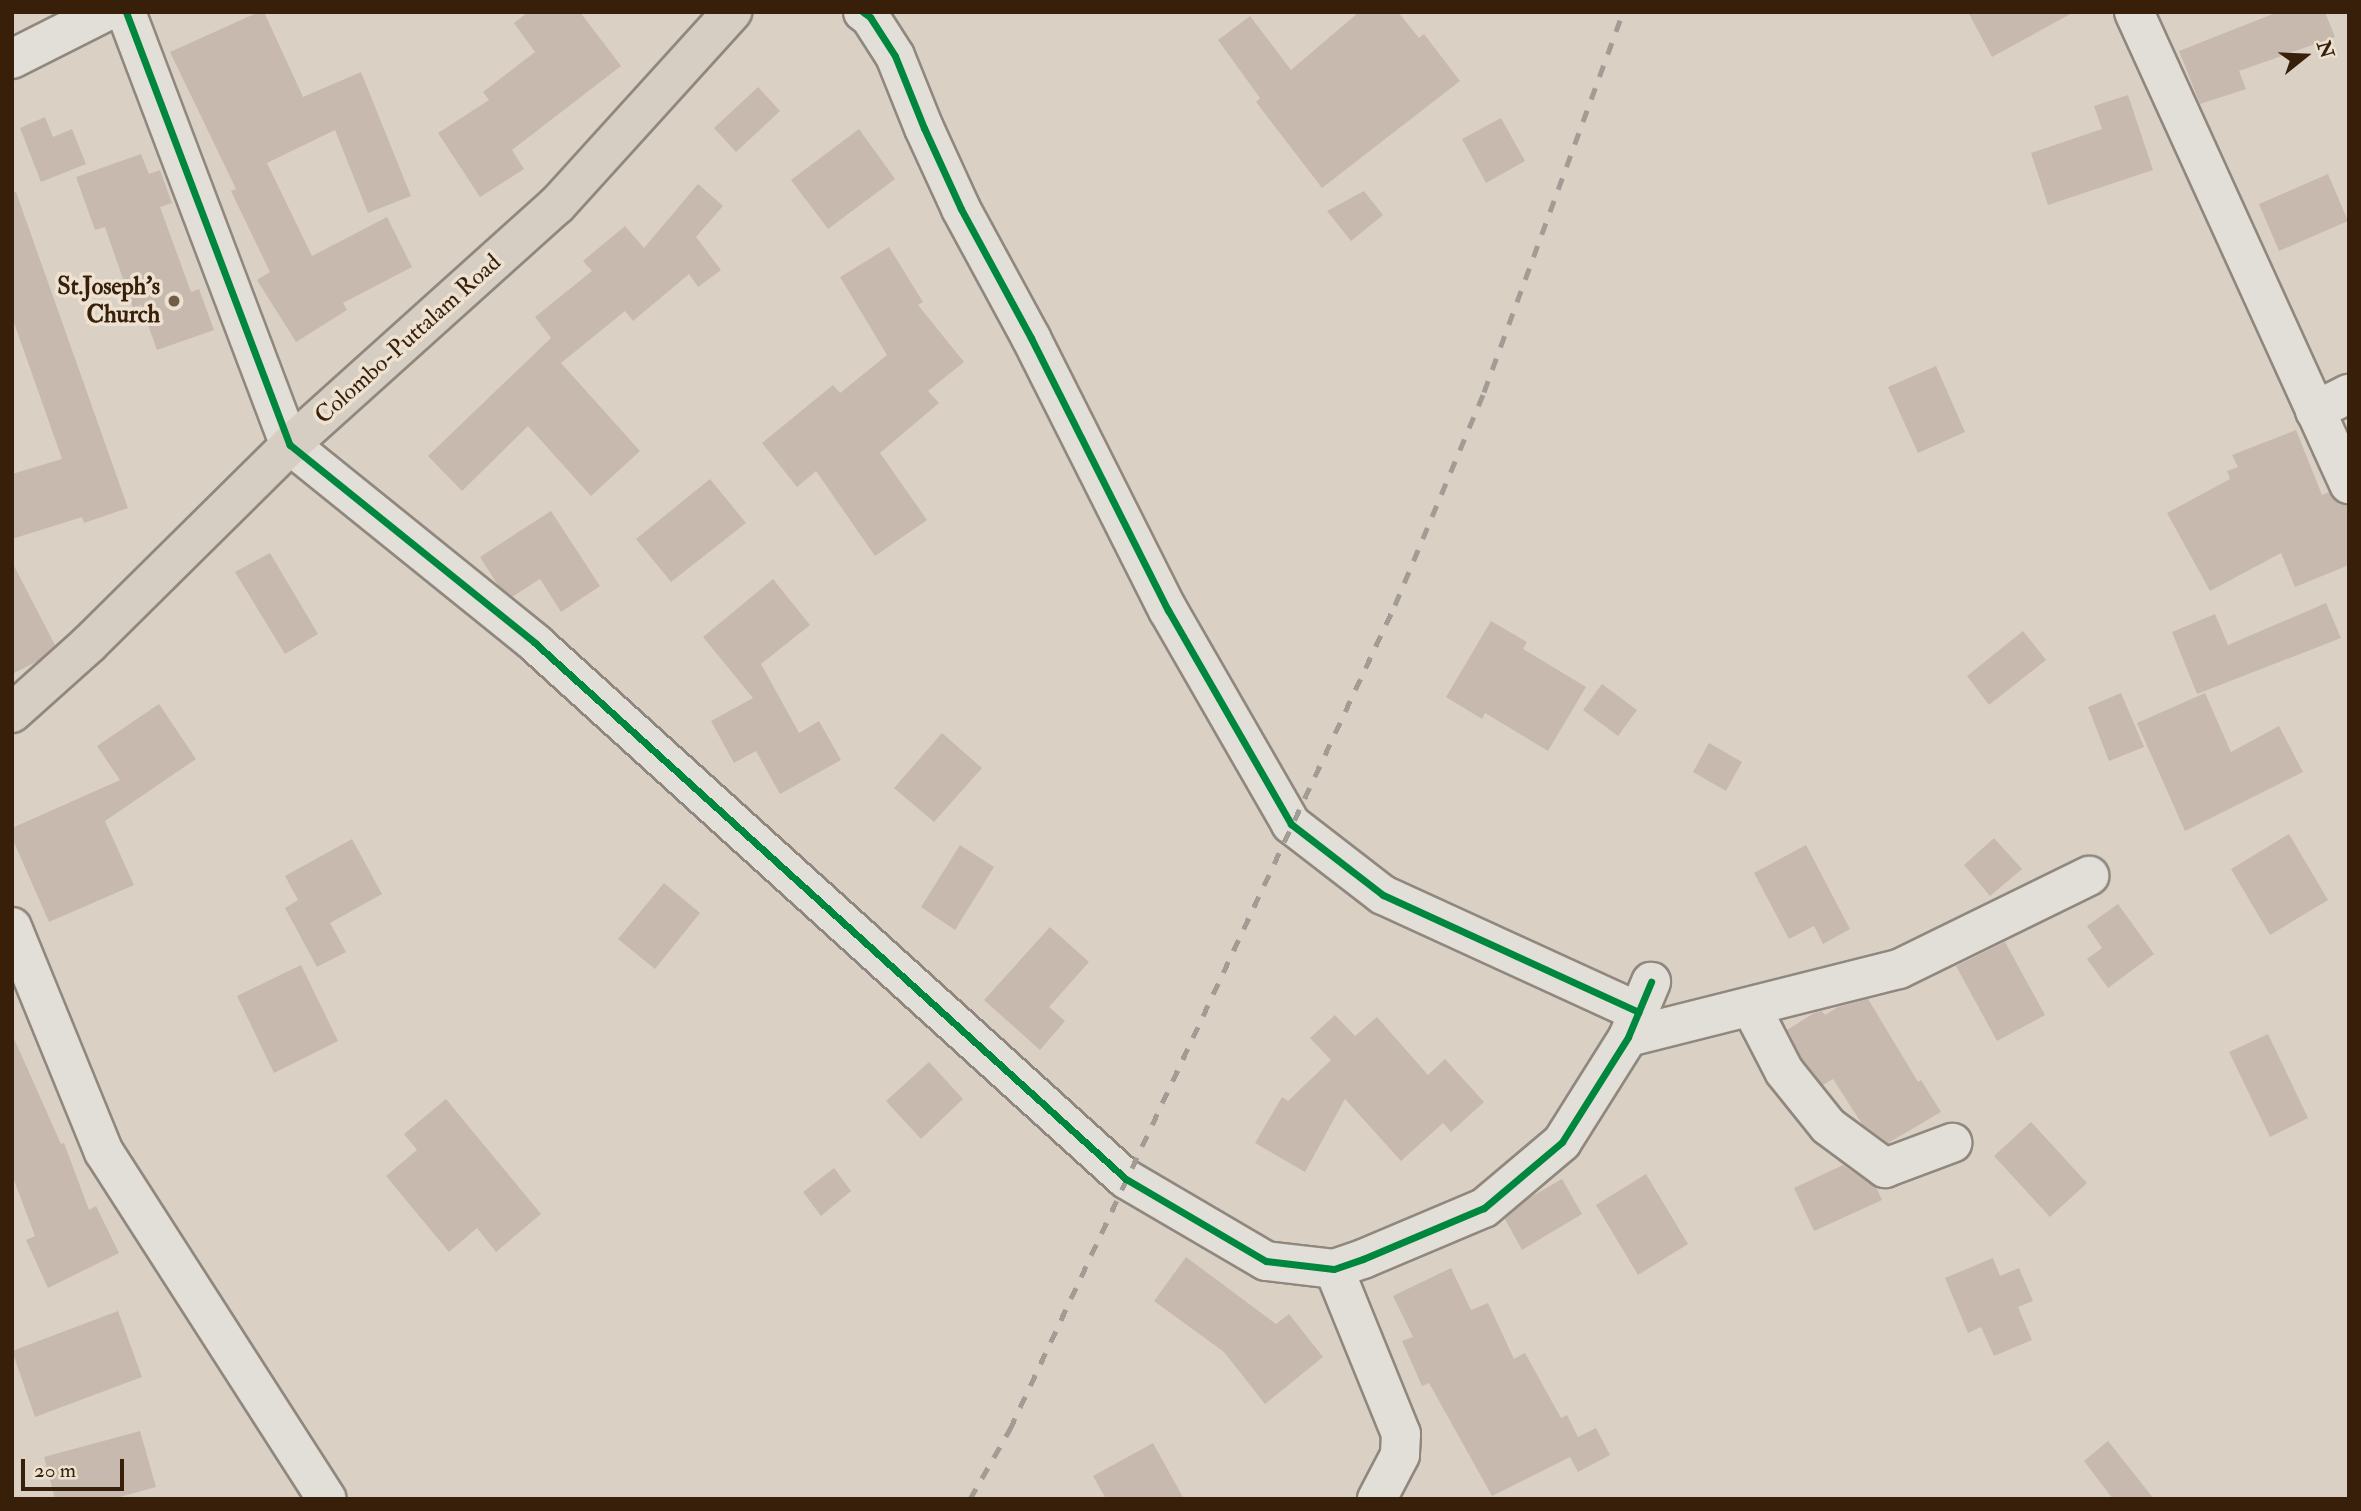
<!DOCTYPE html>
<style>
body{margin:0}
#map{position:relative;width:2361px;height:1511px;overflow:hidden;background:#dad1c4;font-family:"IM FELL Double Pica",serif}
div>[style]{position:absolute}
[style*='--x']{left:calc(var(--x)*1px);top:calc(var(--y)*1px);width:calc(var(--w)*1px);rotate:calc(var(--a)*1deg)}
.building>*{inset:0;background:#c7b9ad}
.roads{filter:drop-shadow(2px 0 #90887e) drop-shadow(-2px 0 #90887e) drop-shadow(0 2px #90887e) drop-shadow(0 -2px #90887e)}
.minor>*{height:38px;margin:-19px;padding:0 19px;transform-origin:19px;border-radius:19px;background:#e2ded8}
.highway>*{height:38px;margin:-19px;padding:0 19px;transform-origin:19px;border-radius:19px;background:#d7cec3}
.rail>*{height:5px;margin-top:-2.5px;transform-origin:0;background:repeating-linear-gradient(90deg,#a39c95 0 12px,transparent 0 24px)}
.cycleway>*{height:7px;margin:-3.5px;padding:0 3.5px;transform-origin:3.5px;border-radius:3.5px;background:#00873e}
.dots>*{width:19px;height:19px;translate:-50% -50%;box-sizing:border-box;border:4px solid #ede2d2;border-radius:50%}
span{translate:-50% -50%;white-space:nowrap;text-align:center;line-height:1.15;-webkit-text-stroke:7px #ede2d2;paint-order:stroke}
.poi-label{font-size:24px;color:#371f09;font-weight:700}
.right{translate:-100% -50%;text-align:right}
.street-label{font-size:24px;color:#371f09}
.frame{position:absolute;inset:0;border:14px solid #371f09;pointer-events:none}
.north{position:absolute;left:2270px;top:21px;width:70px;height:70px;-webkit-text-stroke:5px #ede2d2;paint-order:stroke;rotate:72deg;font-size:19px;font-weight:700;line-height:28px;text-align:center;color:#371f09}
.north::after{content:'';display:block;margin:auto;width:24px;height:32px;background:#371f09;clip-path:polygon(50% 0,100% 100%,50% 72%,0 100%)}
.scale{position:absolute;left:21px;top:1459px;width:103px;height:32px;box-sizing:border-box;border:4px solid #371f09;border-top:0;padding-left:9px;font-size:21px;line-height:24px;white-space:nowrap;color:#371f09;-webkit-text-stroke:5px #ede2d2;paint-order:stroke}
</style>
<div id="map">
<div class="building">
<div style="clip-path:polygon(259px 12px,264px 12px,303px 97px,361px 72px,411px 196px,368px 213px,335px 130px,267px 163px,312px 256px,387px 217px,412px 267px,343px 303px,347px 310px,296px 342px,257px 280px,270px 272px,231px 191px,236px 189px,170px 52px)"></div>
<div style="clip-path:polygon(528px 12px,580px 12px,621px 66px,512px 150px,524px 169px,480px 197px,438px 133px,489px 100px,483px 92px,535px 52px,514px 23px)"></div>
<div style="clip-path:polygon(1359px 12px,1398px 12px,1419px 38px,1424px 34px,1460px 81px,1322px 188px,1256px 102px,1260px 98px,1218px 40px,1250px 16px,1291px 70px)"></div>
<div style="clip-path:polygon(1968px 12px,2074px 12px,1992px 57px)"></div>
<div style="clip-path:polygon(2278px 12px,2325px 12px,2335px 37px,2239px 71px,2246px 89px,2200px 104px,2179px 51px)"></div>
<div style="clip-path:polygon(758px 87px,780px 111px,736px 152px,714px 128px)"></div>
<div style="clip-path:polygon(2128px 95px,2153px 170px,2048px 205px,2031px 153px,2102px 129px,2094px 106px)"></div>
<div style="clip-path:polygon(45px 117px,53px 137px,72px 129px,86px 164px,41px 182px,20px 128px)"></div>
<div style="clip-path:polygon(1501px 118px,1525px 161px,1486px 183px,1462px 139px)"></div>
<div style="clip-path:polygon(859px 129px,895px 179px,828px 229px,791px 180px)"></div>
<div style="clip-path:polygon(141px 154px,149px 174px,160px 170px,172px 203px,160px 207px,191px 292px,199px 289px,214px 330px,157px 350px,141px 305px,133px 308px,105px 227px,95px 230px,76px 177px)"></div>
<div style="clip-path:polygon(2328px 174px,2348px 221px,2279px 251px,2259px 204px)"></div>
<div style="clip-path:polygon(698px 184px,723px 206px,696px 237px,721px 270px,698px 287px,689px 274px,633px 321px,625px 311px,561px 363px,640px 451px,591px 496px,528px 426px,462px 491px,428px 456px,551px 338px,535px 317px,592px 271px,583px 261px,625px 226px,644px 248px)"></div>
<div style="clip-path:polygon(1364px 191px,1383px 215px,1351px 241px,1327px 211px)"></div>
<div style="clip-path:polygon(16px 192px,128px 508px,84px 523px,82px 517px,12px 539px,12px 474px,62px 459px,12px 317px,12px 193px)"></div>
<div style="clip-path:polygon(889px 247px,923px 302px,918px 305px,964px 362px,928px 391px,939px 403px,880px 453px,927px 520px,875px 556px,816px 471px,797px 487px,762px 443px,833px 385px,840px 393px,887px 355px,840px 277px)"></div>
<div style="clip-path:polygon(1936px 366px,1965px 432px,1918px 453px,1888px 387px)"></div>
<div style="clip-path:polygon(2296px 430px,2322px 495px,2329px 492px,2337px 502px,2349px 506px,2349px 565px,2295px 587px,2281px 553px,2210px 591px,2167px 513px,2230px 479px,2227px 471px,2238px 467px,2232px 455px)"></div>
<div style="clip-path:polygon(710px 479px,746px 523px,671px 582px,636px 539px)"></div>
<div style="clip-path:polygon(551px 511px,600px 586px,561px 612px,540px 579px,512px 597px,498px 585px,480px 557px)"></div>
<div style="clip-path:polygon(270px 553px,318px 634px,285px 654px,235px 572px)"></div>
<div style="clip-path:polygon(12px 562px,55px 645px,38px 661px,12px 674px)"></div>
<div style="clip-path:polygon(773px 579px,810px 625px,761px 664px,799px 733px,819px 721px,841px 760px,780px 794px,756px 751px,734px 763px,711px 721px,753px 698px,703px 637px)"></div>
<div style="clip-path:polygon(2326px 603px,2341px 638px,2197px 694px,2172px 632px,2215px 614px,2228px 645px)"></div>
<div style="clip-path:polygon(1491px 621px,1527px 642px,1523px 649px,1586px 687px,1548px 751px,1485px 713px,1482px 719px,1446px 697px)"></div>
<div style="clip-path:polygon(2023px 631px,2046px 660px,1989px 705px,1967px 676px)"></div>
<div style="clip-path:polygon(1602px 684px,1637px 710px,1618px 736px,1583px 710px)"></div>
<div style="clip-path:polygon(2121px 693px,2144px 747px,2109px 761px,2088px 707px)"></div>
<div style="clip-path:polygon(2205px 693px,2231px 752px,2279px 726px,2303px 772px,2185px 831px,2137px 723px)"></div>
<div style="clip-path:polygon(159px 704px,196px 759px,105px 821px,134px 885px,49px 922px,12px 838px,12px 828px,120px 780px,97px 746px)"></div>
<div style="clip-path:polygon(942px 733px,982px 768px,934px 822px,894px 788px)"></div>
<div style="clip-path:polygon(1709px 743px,1742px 762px,1726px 791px,1693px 772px)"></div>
<div style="clip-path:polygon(2289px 834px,2328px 900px,2270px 935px,2231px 869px)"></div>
<div style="clip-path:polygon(1994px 838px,2022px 869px,1990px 896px,1964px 865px)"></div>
<div style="clip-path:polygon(352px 839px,382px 894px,330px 923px,346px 952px,317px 967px,285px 908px,298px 900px,285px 876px)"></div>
<div style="clip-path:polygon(960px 845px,994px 867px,955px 930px,921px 907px)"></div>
<div style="clip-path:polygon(1806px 845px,1850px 929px,1823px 944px,1814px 926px,1789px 939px,1754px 873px)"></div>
<div style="clip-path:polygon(664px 883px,700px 913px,655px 969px,618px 939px)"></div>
<div style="clip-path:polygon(2118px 904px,2154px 954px,2108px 988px,2087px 959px,2102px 948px,2087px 926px)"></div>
<div style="clip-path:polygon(1050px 927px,1089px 962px,1049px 1007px,1065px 1021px,1040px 1050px,984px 1000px)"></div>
<div style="clip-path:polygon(2005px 942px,2045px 1015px,1997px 1041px,1956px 966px)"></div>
<div style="clip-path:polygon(301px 965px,338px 1041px,274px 1073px,237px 996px)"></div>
<div style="clip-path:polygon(1868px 999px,1918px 1082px,1921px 1080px,1941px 1112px,1888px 1143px,1862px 1124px,1833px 1079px,1823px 1085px,1802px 1059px,1787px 1030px,1814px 1013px,1822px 1011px,1825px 1015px,1838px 1007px)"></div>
<div style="clip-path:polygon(1335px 1015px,1355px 1036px,1377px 1017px,1428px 1075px,1445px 1059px,1484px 1102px,1451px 1132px,1443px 1123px,1401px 1161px,1345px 1099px,1305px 1172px,1255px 1143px,1282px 1097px,1288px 1101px,1331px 1060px,1310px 1038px)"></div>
<div style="clip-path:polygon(12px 1034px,61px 1144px,64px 1143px,89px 1210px,96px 1206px,119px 1253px,48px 1288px,26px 1240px,35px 1236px,12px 1175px)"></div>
<div style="clip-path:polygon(2268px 1034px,2308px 1118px,2270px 1137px,2229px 1052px)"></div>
<div style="clip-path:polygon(929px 1062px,963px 1099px,921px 1139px,886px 1101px)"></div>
<div style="clip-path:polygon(446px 1099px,541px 1214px,496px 1252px,477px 1228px,449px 1252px,386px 1176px,417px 1150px,404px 1134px)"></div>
<div style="clip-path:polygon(2031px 1122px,2087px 1183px,2050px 1217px,1994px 1156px)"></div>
<div style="clip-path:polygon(1843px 1165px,1876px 1187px,1882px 1200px,1814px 1231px,1794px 1188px)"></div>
<div style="clip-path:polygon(834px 1168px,851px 1191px,821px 1216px,803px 1192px)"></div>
<div style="clip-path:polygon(1646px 1174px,1688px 1244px,1638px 1275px,1596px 1205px)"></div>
<div style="clip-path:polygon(1562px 1179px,1582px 1214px,1522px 1250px,1505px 1219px,1529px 1198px)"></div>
<div style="clip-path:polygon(1186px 1257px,1276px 1324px,1289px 1314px,1323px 1357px,1265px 1404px,1224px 1352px,1154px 1301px)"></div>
<div style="clip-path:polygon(1993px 1258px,2000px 1276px,2019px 1268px,2033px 1301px,2018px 1307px,2032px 1340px,1994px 1356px,1981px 1327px,1968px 1333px,1945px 1278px)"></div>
<div style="clip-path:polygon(1451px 1268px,1471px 1310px,1488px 1303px,1514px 1359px,1525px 1353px,1561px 1418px,1567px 1415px,1578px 1437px,1596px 1428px,1610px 1455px,1578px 1472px,1570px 1457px,1492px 1496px,1429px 1383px,1422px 1386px,1402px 1341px,1413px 1337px,1393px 1296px)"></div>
<div style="clip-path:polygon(118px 1311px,142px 1377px,35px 1417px,12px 1351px)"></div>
<div style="clip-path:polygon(140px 1431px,156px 1487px,112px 1499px,55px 1499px,44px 1457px)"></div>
<div style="clip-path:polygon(2108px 1441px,2154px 1499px,2113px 1499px,2084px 1461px)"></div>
<div style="clip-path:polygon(1153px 1443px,1184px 1499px,1106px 1499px,1093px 1476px)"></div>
</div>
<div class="roads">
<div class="minor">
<div style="--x:126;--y:12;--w:463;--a:69.3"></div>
<div style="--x:290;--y:445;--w:315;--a:38.9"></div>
<div style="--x:535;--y:643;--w:798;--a:42.21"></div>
<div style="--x:1126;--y:1179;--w:162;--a:30.4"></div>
<div style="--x:1266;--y:1261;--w:68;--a:6.7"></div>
<div style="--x:1334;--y:1269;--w:31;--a:-19"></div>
<div style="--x:1363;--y:1259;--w:131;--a:-22.9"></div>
<div style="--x:1484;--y:1208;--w:102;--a:-40.2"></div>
<div style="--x:1562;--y:1142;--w:124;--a:-57.8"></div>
<div style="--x:1628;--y:1037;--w:60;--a:-67.3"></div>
<div style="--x:863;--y:12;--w:9;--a:36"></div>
<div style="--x:870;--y:17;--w:46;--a:57.3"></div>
<div style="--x:895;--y:56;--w:78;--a:68.1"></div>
<div style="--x:924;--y:128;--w:89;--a:65.4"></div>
<div style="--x:961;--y:209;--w:147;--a:61.5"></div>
<div style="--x:1031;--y:338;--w:305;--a:63.3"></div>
<div style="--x:1168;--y:610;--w:247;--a:60.1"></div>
<div style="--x:1291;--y:824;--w:116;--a:37.7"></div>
<div style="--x:1383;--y:895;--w:281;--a:24.6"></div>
<div style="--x:2134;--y:12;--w:519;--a:65.51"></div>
<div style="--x:12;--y:59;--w:104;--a:-26.8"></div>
<div style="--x:2315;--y:411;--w:38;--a:-27"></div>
<div style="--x:12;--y:927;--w:243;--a:67.8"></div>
<div style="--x:104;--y:1152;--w:412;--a:57.3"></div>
<div style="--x:1751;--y:1007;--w:72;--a:62.7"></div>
<div style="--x:1784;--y:1071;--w:70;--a:51.3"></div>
<div style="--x:1828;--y:1126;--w:71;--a:36.4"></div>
<div style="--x:1885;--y:1168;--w:72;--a:-20.5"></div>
<div style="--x:1628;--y:1037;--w:279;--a:-14.1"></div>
<div style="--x:1899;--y:969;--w:212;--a:-26.1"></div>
<div style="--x:1334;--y:1269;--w:178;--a:67.9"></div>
<div style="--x:1401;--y:1434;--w:21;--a:93"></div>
<div style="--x:1400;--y:1455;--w:50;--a:117.6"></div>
</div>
<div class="highway">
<div style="--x:12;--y:713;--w:103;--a:-41.9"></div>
<div style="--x:89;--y:644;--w:283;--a:-44.7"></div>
<div style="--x:290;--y:445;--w:359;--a:-42"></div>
<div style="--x:557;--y:205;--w:261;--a:-47.8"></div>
</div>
</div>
<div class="rail">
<div style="--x:970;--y:1499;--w:81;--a:-60.3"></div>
<div style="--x:1010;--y:1429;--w:910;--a:-64.96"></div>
<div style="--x:1395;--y:605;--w:231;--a:-67.3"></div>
<div style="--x:1484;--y:392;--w:405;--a:-69.9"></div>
</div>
<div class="cycleway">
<div style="--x:126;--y:12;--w:463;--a:69.3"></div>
<div style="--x:290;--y:445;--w:315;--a:38.9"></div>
<div style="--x:535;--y:643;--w:798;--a:42.21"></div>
<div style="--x:1126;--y:1179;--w:162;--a:30.4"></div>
<div style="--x:1266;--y:1261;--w:68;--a:6.7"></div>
<div style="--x:1334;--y:1269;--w:31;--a:-19"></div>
<div style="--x:1363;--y:1259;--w:131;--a:-22.9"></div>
<div style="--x:1484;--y:1208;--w:102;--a:-40.2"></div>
<div style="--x:1562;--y:1142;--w:124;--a:-57.8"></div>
<div style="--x:1628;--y:1037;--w:60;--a:-67.3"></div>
<div style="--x:863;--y:12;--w:9;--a:36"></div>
<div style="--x:870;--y:17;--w:46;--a:57.3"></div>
<div style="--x:895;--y:56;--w:78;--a:68.1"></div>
<div style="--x:924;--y:128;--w:89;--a:65.4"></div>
<div style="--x:961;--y:209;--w:147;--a:61.5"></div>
<div style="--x:1031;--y:338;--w:305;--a:63.3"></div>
<div style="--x:1168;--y:610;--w:247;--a:60.1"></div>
<div style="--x:1291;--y:824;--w:116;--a:37.7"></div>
<div style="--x:1383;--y:895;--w:281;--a:24.6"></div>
</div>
<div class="dots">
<div style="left:174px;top:301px;background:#705d4a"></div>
</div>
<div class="poi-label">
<span class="right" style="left:160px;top:301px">St.Joseph's<br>Church</span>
</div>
<div class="street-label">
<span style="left:408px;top:339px;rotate:-42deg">Colombo-Puttalam Road</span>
</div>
<div class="frame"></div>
<div class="north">N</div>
<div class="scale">20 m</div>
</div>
